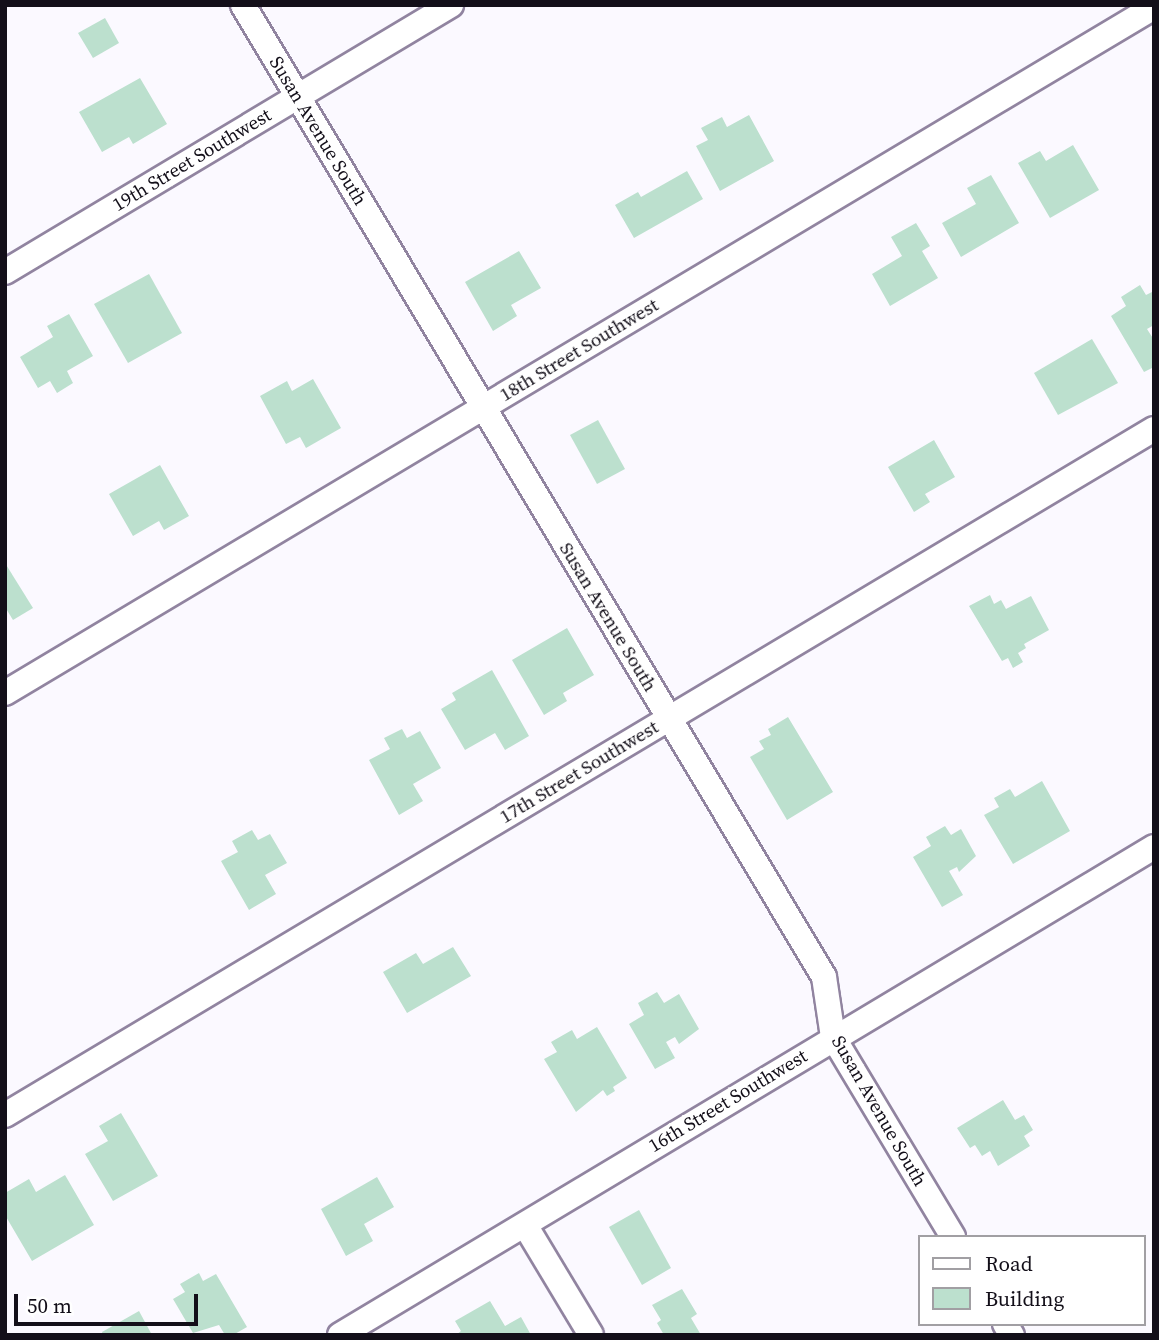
<!DOCTYPE html>
<style>
body{margin:0}
#map{position:relative;width:1159px;height:1340px;overflow:hidden;background:#fbf9ff;font-family:"Source Serif 4",serif}
div>[style]{position:absolute}
[style*='--x']{left:calc(var(--x)*1px);top:calc(var(--y)*1px);width:calc(var(--w)*1px);rotate:calc(var(--a)*1deg)}
.building>*{inset:0;background:#bce0ce}
.roads{filter:drop-shadow(2px 0 #9184a0) drop-shadow(-2px 0 #9184a0) drop-shadow(0 2px #9184a0) drop-shadow(0 -2px #9184a0)}
.street>*{height:24px;margin:-12px;padding:0 12px;transform-origin:12px;border-radius:12px;background:#fff}
span{translate:-50% -50%;white-space:nowrap;text-align:center;line-height:1.15;-webkit-text-stroke:6px #fff;paint-order:stroke}
.street-label{font-size:19px;color:#130f19}
.frame{position:absolute;inset:0;border:7px solid #130f19;pointer-events:none}
.legend{position:absolute;left:918px;top:1235px;width:228px;height:91px;box-sizing:border-box;background:#fff;border:2px solid #a19fa3;margin:0;padding:9px 12px;list-style:none;font-size:21px;color:#130f19}
.legend li{display:flex;align-items:center;gap:14px;height:35px}
.legend b{width:35px;border:2px solid #a19fa3}
.scale{position:absolute;left:14px;top:1294px;width:184px;height:32px;box-sizing:border-box;border:4px solid #130f19;border-top:0;padding-left:9px;font-size:21px;line-height:24px;white-space:nowrap;color:#130f19;-webkit-text-stroke:5px #fff;paint-order:stroke}
</style>
<div id="map">
<div class="building">
<div style="clip-path:polygon(105px 18px,119px 43px,93px 58px,78px 33px)"></div>
<div style="clip-path:polygon(140px 78px,167px 124px,133px 144px,129px 137px,102px 152px,79px 112px)"></div>
<div style="clip-path:polygon(749px 115px,774px 161px,720px 191px,696px 146px,708px 140px,701px 128px,722px 117px,727px 127px)"></div>
<div style="clip-path:polygon(1073px 145px,1099px 190px,1050px 218px,1018px 163px,1040px 151px,1046px 161px)"></div>
<div style="clip-path:polygon(687px 171px,703px 199px,634px 238px,615px 205px,638px 192px,641px 197px)"></div>
<div style="clip-path:polygon(991px 175px,1019px 223px,961px 257px,942px 223px,976px 204px,967px 188px)"></div>
<div style="clip-path:polygon(916px 223px,930px 246px,922px 251px,938px 278px,890px 306px,872px 274px,902px 256px,891px 237px)"></div>
<div style="clip-path:polygon(519px 251px,541px 288px,511px 305px,517px 316px,493px 331px,465px 282px)"></div>
<div style="clip-path:polygon(149px 274px,182px 333px,128px 363px,94px 304px)"></div>
<div style="clip-path:polygon(1140px 285px,1146px 295px,1154px 291px,1154px 325px,1147px 329px,1154px 340px,1154px 367px,1144px 372px,1111px 316px,1126px 306px,1121px 297px)"></div>
<div style="clip-path:polygon(69px 314px,93px 356px,67px 371px,73px 383px,57px 393px,50px 381px,38px 388px,20px 357px,53px 337px,47px 326px)"></div>
<div style="clip-path:polygon(1092px 339px,1118px 383px,1058px 415px,1034px 373px)"></div>
<div style="clip-path:polygon(313px 379px,341px 428px,306px 448px,300px 437px,286px 444px,260px 396px,287px 381px,292px 391px)"></div>
<div style="clip-path:polygon(598px 420px,625px 469px,597px 484px,570px 435px)"></div>
<div style="clip-path:polygon(934px 440px,955px 477px,925px 494px,930px 502px,914px 512px,888px 467px)"></div>
<div style="clip-path:polygon(160px 465px,189px 516px,164px 530px,159px 521px,133px 536px,109px 494px)"></div>
<div style="clip-path:polygon(5px 563px,33px 608px,13px 620px,5px 607px)"></div>
<div style="clip-path:polygon(990px 595px,994px 604px,1001px 600px,1006px 609px,1031px 596px,1049px 630px,1024px 644px,1026px 648px,1018px 653px,1023px 662px,1013px 668px,1008px 658px,1002px 661px,969px 606px)"></div>
<div style="clip-path:polygon(567px 628px,594px 675px,563px 693px,567px 701px,544px 715px,512px 660px)"></div>
<div style="clip-path:polygon(492px 670px,529px 736px,505px 750px,495px 733px,465px 750px,441px 709px,456px 700px,452px 693px)"></div>
<div style="clip-path:polygon(788px 717px,833px 792px,787px 820px,750px 757px,764px 749px,759px 741px,771px 735px,768px 729px)"></div>
<div style="clip-path:polygon(402px 729px,407px 738px,420px 731px,441px 768px,413px 784px,423px 801px,399px 815px,369px 760px,390px 749px,384px 738px)"></div>
<div style="clip-path:polygon(1042px 781px,1070px 831px,1013px 864px,984px 815px,999px 807px,994px 798px,1010px 789px,1015px 797px)"></div>
<div style="clip-path:polygon(945px 826px,951px 835px,961px 829px,976px 856px,959px 872px,957px 867px,949px 871px,963px 895px,942px 907px,913px 857px,931px 846px,926px 837px)"></div>
<div style="clip-path:polygon(252px 830px,258px 840px,270px 834px,287px 863px,265px 875px,276px 894px,249px 910px,221px 861px,238px 852px,232px 841px)"></div>
<div style="clip-path:polygon(453px 947px,471px 976px,407px 1013px,383px 972px,416px 953px,423px 964px)"></div>
<div style="clip-path:polygon(657px 992px,664px 1003px,679px 994px,699px 1029px,679px 1044px,675px 1037px,666px 1042px,675px 1058px,655px 1069px,629px 1024px,644px 1015px,638px 1003px)"></div>
<div style="clip-path:polygon(597px 1027px,627px 1078px,613px 1087px,615px 1091px,607px 1096px,603px 1090px,576px 1112px,544px 1059px,557px 1052px,551px 1042px,572px 1030px,577px 1039px)"></div>
<div style="clip-path:polygon(1003px 1100px,1015px 1120px,1024px 1115px,1033px 1130px,1024px 1136px,1030px 1146px,998px 1166px,990px 1151px,982px 1156px,975px 1145px,970px 1148px,957px 1128px)"></div>
<div style="clip-path:polygon(121px 1113px,158px 1176px,113px 1201px,85px 1154px,108px 1141px,99px 1126px)"></div>
<div style="clip-path:polygon(65px 1175px,94px 1225px,32px 1261px,5px 1215px,5px 1193px,29px 1179px,36px 1192px)"></div>
<div style="clip-path:polygon(377px 1177px,394px 1207px,364px 1224px,373px 1241px,346px 1256px,321px 1209px)"></div>
<div style="clip-path:polygon(639px 1210px,671px 1268px,642px 1285px,609px 1227px)"></div>
<div style="clip-path:polygon(199px 1273px,203px 1281px,216px 1274px,247px 1327px,233px 1335px,225px 1335px,219px 1325px,193px 1333px,173px 1299px,185px 1292px,180px 1284px)"></div>
<div style="clip-path:polygon(682px 1289px,697px 1314px,691px 1318px,701px 1335px,664px 1335px,657px 1323px,661px 1320px,652px 1305px)"></div>
<div style="clip-path:polygon(490px 1301px,505px 1326px,521px 1317px,531px 1335px,456px 1335px,461px 1331px,455px 1321px)"></div>
<div style="clip-path:polygon(139px 1311px,152px 1335px,103px 1335px,102px 1332px)"></div>
</div>
<div class="roads">
<div class="street">
<div style="--x:243;--y:5;--w:1132;--a:59.13"></div>
<div style="--x:824;--y:977;--w:61;--a:81.5"></div>
<div style="--x:833;--y:1037;--w:233;--a:59"></div>
<div style="--x:5;--y:272;--w:520;--a:-30.91"></div>
<div style="--x:5;--y:693;--w:1338;--a:-30.84"></div>
<div style="--x:5;--y:1115;--w:1338;--a:-30.84"></div>
<div style="--x:525;--y:1225;--w:128;--a:59"></div>
<div style="--x:1005;--y:1324;--w:13;--a:58"></div>
<div style="--x:340;--y:1335;--w:949;--a:-30.94"></div>
</div>
</div>
<div class="street-label">
<span style="left:318px;top:131px;rotate:59deg">Susan Avenue South</span>
<span style="left:192px;top:160px;rotate:-31deg">19th Street Southwest</span>
<span style="left:579px;top:350px;rotate:-31deg">18th Street Southwest</span>
<span style="left:608px;top:617px;rotate:59deg">Susan Avenue South</span>
<span style="left:579px;top:772px;rotate:-31deg">17th Street Southwest</span>
<span style="left:728px;top:1101px;rotate:-31deg">16th Street Southwest</span>
<span style="left:879px;top:1111px;rotate:60deg">Susan Avenue South</span>
</div>
<div class="frame"></div>
<ul class="legend">
<li><b style="height:9px;background:#fff"></b>Road</li>
<li><b style="height:19px;background:#bce0ce"></b>Building</li>
</ul>
<div class="scale">50 m</div>
</div>
